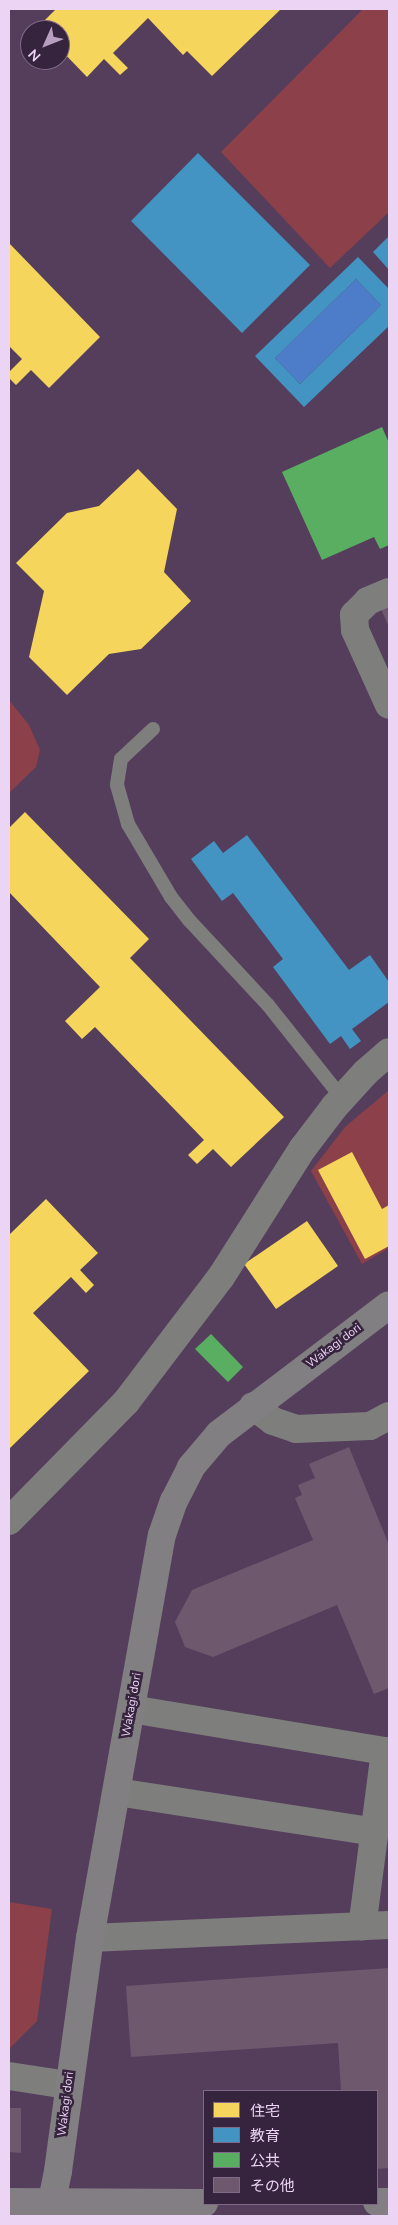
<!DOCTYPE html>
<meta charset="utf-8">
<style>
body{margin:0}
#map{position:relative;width:398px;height:2225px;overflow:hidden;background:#553e5c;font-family:"Nunito Sans","Noto Sans JP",sans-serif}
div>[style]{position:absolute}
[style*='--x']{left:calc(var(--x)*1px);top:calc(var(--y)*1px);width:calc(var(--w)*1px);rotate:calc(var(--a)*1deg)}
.green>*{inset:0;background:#8c404a}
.water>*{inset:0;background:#4d7dc8}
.homes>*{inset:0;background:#f6d55c}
.schools>*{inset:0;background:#4393c3}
.public>*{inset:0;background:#5aae61}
.building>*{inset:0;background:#6e586e}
.lane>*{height:14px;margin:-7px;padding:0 7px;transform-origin:7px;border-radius:7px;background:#7e7f7d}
.street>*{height:28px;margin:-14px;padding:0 14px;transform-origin:14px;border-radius:14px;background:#7e7f7d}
.secondary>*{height:28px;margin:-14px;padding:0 14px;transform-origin:14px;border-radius:14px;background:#817f81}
.primary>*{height:28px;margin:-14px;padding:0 14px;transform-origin:14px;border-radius:14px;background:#827e83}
span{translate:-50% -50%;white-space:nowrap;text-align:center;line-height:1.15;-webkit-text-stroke:5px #36233d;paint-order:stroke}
.street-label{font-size:12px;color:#ecd4f5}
.frame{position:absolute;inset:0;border:10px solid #ecd4f5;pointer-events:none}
.legend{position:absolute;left:203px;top:2090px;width:175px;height:115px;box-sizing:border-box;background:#36233d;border:1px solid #7f6a87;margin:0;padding:6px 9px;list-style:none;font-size:15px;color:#ecd4f5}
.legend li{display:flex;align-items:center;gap:10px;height:25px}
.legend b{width:25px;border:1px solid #7f6a87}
.north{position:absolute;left:20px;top:20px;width:50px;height:50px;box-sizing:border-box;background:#36233d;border:1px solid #7f6a87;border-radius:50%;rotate:226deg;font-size:14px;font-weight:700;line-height:20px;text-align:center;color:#ecd4f5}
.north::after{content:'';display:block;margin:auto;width:18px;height:22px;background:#b7a0bf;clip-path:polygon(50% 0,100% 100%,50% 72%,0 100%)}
</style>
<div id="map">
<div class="green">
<div style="clip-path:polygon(363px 9px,389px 9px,389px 212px,330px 268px,221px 152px)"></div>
<div style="clip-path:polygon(9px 700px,29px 725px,40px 750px,36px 767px,9px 793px)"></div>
<div style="clip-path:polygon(389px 1090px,389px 1248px,362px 1264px,311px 1171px,345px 1127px)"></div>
<div style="clip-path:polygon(9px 1902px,52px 1909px,37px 2021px,9px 2049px)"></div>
</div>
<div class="water">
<div style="clip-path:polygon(356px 279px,381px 305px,300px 384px,275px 358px)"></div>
</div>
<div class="homes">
<div style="clip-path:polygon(56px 9px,281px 9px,212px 76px,187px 51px,183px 55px,148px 18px,113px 53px,128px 68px,120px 75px,104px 59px,87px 77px,60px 49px,60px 30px,41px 30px,38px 27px)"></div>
<div style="clip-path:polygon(9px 243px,100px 337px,49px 388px,31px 370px,16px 385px,9px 378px,9px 372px,22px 359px,9px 346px)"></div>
<div style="clip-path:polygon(138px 469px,177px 509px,164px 572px,191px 601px,141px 649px,109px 654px,67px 695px,29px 657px,44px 591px,16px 563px,67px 513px,99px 506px)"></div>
<div style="clip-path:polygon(25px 812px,149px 939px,130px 958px,284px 1117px,231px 1167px,213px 1149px,197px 1164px,188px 1155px,204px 1140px,95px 1027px,82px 1039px,65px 1021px,100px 987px,9px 892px,9px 828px)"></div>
<div style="clip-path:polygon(352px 1152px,382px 1209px,389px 1205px,389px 1246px,365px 1259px,318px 1170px)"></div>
<div style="clip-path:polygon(46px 1199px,98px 1253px,80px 1270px,94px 1285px,86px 1293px,71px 1277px,33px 1313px,89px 1371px,9px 1449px,9px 1235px)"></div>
<div style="clip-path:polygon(307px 1221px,338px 1266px,276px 1309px,244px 1264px)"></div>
</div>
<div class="schools">
<div style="clip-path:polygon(198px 153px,310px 265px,242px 333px,131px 221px)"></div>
<div style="clip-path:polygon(389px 236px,389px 270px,373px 252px)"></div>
<div style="clip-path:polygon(evenodd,358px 257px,389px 289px,389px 326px,304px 407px,255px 356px,358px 257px,356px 279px,381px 305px,300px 384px,275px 358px,356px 279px)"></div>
<div style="clip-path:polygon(247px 835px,349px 970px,370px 955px,389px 982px,389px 1002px,352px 1029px,361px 1041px,350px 1049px,341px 1036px,330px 1044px,273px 967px,283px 959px,233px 893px,222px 901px,191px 859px,214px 841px,223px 853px)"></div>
</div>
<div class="public">
<div style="clip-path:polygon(382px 427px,389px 443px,389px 545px,380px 549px,374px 537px,322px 560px,282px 472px)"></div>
<div style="clip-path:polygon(211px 1334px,243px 1367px,228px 1382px,195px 1349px)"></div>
</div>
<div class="building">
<div style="clip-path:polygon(389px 606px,389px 627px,381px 609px)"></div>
<div style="clip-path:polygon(349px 1447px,389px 1545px,389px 1688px,374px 1694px,337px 1605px,213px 1657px,185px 1647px,175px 1622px,192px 1590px,313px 1540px,295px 1498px,302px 1495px,298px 1485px,315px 1478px,309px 1464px)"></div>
<div style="clip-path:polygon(389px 1968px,389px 2168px,377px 2169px,377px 2091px,341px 2091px,338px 2043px,131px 2057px,126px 1986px)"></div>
<div style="clip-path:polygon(9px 2108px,21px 2108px,21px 2153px,9px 2152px)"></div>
</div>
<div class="lane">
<div style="--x:153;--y:729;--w:44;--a:136.8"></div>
<div style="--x:121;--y:759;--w:26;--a:99"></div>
<div style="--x:117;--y:785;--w:41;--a:74.2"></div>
<div style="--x:128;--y:824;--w:85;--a:59.5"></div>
<div style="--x:171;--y:897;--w:29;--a:52"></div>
<div style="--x:189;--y:920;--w:116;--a:47.1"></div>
<div style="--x:268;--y:1005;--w:119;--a:51.5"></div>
</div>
<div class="street">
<div style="--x:389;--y:592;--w:23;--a:157"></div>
<div style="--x:368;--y:601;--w:20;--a:135"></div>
<div style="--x:354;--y:615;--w:15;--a:86"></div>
<div style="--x:355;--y:630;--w:82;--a:65.6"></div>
<div style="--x:253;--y:1406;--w:25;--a:37"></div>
<div style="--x:273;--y:1421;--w:24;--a:19"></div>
<div style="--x:296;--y:1429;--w:74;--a:-2.3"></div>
<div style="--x:370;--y:1426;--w:21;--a:-28"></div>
<div style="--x:9;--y:1521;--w:167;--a:-45.5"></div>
<div style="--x:126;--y:1402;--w:157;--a:-52.8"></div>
<div style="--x:221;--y:1277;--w:153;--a:-57.6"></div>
<div style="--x:303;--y:1148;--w:53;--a:-52.7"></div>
<div style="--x:335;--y:1106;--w:46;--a:-47.6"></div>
<div style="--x:366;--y:1072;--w:30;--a:-41"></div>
<div style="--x:131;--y:1709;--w:257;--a:9.4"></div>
<div style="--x:385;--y:1751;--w:177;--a:97.4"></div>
<div style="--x:117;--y:1792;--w:261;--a:8.8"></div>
<div style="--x:90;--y:1938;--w:299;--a:-2.5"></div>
<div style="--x:9;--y:2076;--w:60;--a:8.7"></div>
</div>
<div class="secondary">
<div style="--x:49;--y:2216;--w:46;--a:-78.7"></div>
<div style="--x:58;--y:2171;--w:235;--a:-82.2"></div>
<div style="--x:90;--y:1938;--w:409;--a:-79.9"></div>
<div style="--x:162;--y:1535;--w:36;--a:-71"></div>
<div style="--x:174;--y:1501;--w:38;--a:-63"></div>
<div style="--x:191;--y:1467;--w:43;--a:-49.7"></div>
<div style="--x:219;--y:1434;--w:213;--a:-37.2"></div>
</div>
<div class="primary">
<div style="--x:9;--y:2202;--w:195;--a:0.3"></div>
<div style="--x:377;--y:2202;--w:12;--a:0"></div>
</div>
<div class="street-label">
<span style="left:334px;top:1346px;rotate:-37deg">Wakagi dori</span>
<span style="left:132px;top:1705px;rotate:-80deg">Wakagi dori</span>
<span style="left:66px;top:2104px;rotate:-83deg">Wakagi dori</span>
</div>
<div class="frame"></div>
<ul class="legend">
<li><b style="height:14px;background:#f6d55c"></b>住宅</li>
<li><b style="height:14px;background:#4393c3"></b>教育</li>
<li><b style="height:14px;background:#5aae61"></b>公共</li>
<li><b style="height:14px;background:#6e586e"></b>その他</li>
</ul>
<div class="north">N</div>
</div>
